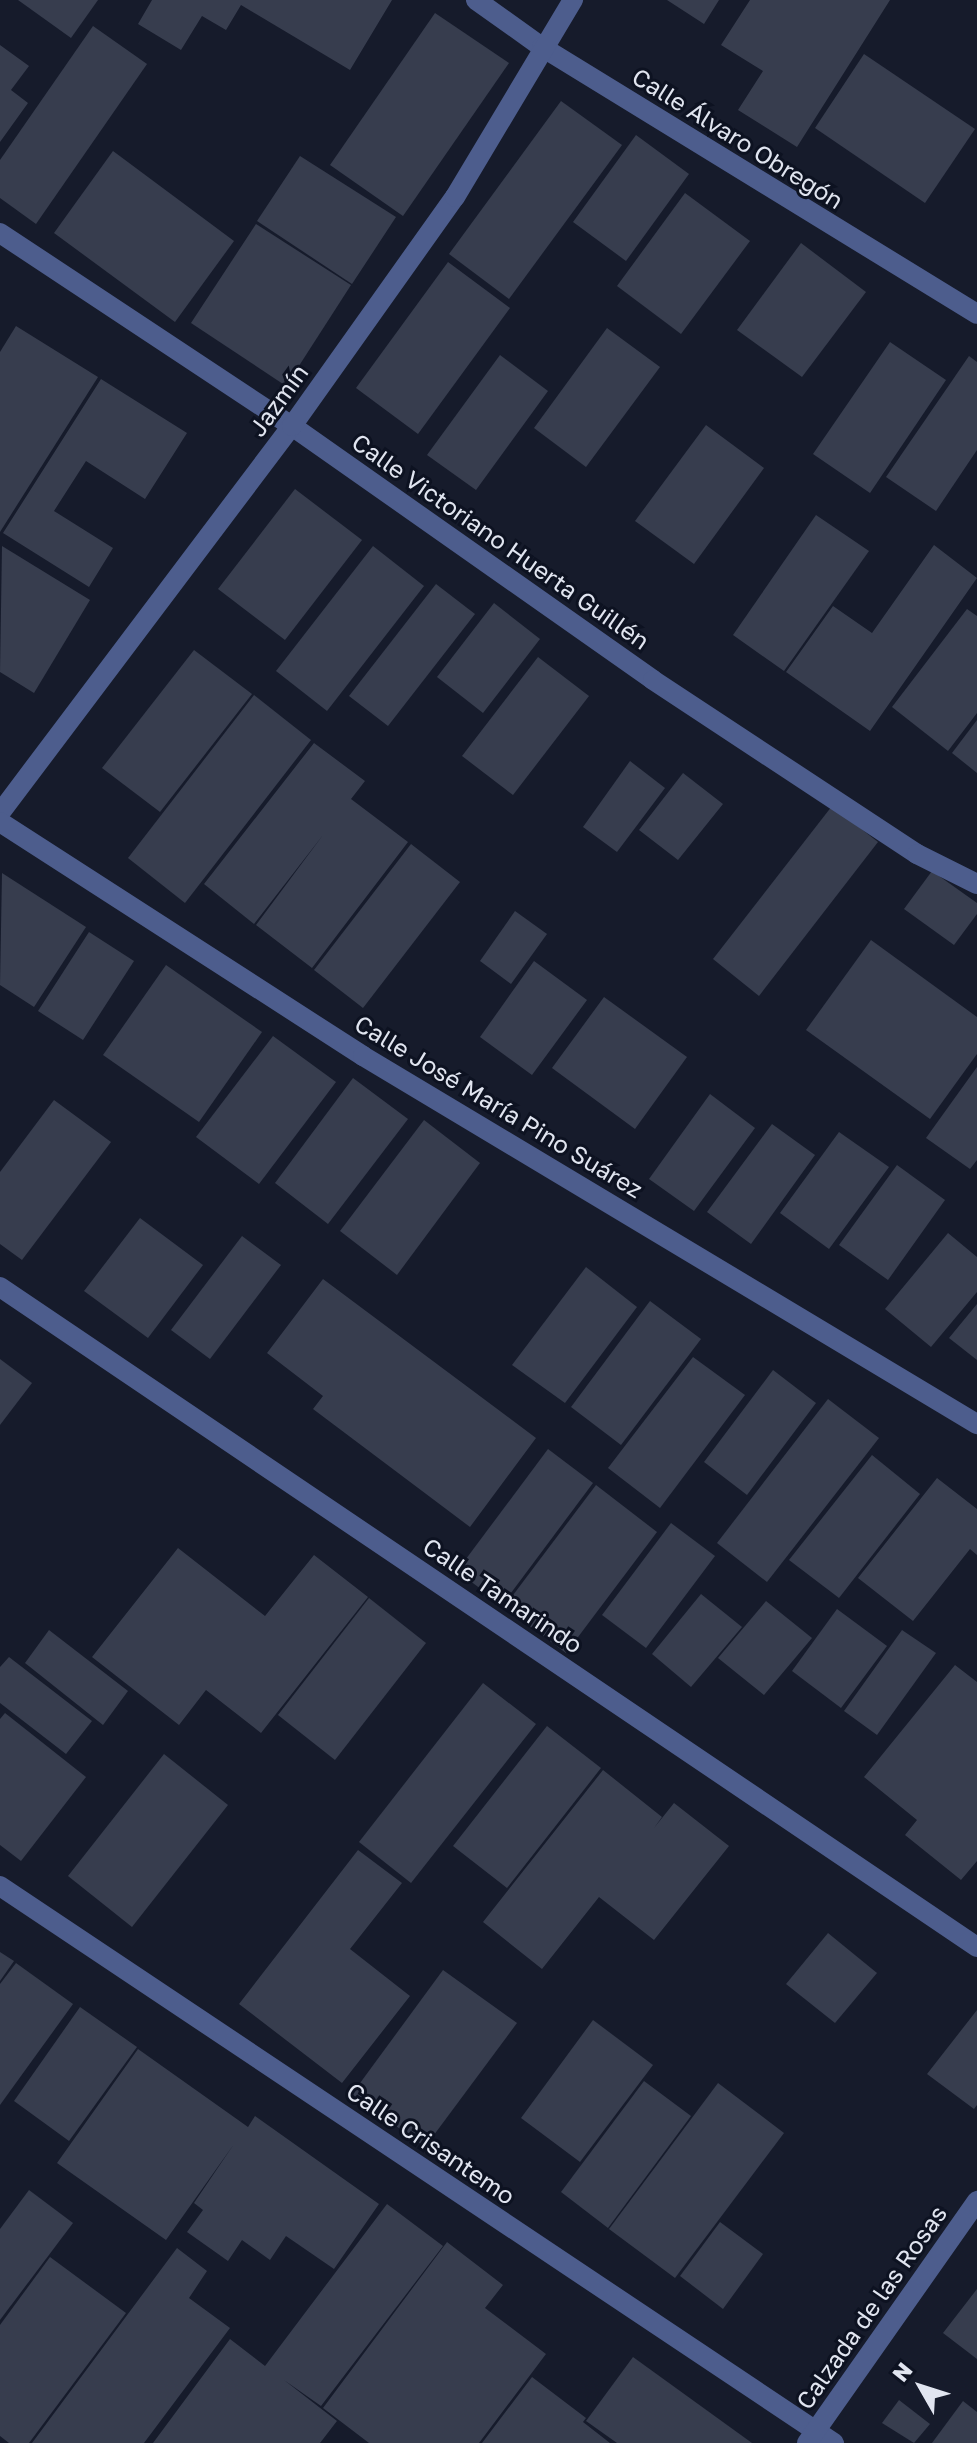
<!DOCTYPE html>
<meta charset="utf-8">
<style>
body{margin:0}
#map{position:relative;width:977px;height:2443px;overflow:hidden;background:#161b2b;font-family:"Golos Text",sans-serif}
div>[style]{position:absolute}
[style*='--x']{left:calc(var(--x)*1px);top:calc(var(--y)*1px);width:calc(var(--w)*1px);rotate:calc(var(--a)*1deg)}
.building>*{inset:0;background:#373d4e}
.minor>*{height:20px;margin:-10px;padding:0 10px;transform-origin:10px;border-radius:10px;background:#4d5d8d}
span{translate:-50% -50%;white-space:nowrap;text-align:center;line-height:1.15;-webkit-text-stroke:6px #0d1221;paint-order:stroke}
.street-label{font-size:24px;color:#e1e5f0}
.north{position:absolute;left:881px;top:2347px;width:80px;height:80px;-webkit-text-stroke:6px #0d1221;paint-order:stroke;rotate:309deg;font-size:22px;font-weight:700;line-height:32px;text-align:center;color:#e1e5f0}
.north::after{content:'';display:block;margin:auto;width:28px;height:36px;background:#e1e5f0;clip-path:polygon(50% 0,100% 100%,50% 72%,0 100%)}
</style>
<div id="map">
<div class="building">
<div style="clip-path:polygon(18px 0,98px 0,71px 38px)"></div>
<div style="clip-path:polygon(152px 0,392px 0,350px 70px,241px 5px,226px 30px,202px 16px,181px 50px,138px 24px)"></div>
<div style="clip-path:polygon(667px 0,719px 0,704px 24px)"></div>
<div style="clip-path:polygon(750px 0,890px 0,797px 147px,738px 110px,763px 71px,721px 45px)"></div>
<div style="clip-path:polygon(435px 13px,509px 63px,403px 216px,330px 165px)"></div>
<div style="clip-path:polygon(93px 26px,147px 64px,36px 224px,0 198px,0 160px)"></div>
<div style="clip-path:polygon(0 45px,29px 66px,11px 90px,28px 103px,0 142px)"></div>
<div style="clip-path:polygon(864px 54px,975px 129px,925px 203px,815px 128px)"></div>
<div style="clip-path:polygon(561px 101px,622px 145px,509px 299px,449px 254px)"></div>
<div style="clip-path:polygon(636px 135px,689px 174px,626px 261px,573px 222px)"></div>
<div style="clip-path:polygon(113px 151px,234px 241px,175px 322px,54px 233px)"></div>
<div style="clip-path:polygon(300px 156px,396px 217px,352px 284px,257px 221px)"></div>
<div style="clip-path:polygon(685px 193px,750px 241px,681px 334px,617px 286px)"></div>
<div style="clip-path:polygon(256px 224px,351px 285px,286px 386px,191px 323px)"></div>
<div style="clip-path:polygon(801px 243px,866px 292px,802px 377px,737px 330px)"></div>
<div style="clip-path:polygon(448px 262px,510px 308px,418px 434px,356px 388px)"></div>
<div style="clip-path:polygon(16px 326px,98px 377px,0 532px,0 352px)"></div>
<div style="clip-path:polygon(607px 328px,660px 367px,586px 467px,534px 428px)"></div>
<div style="clip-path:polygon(890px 342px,946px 380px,870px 493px,813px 454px)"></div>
<div style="clip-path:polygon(500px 355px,548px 391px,476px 490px,427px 455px)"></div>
<div style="clip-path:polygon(969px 356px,977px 362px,977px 450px,936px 511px,886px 477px)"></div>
<div style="clip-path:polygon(101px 379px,187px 433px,145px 499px,86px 461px,54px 511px,113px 548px,89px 587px,3px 533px)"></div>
<div style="clip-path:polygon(706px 425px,764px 468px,694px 564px,635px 521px)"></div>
<div style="clip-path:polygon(295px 489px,362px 540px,285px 640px,218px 589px)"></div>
<div style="clip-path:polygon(816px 515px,869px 551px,784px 671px,733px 635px)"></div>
<div style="clip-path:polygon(934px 545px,977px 578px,870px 731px,786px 672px,833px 606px,872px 633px)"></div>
<div style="clip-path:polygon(2px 546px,90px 600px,34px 693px,0 672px)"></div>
<div style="clip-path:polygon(373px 546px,424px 586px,327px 711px,276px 671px)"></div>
<div style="clip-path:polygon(436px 584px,475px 614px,388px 726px,349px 696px)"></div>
<div style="clip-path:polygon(494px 603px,540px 639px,483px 713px,437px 677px)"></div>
<div style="clip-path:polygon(967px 609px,977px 616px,977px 713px,948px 751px,892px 707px)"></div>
<div style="clip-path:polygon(194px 650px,252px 694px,160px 812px,102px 768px)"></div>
<div style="clip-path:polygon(538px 657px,589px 696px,513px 795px,462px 756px)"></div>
<div style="clip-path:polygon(254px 695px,311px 740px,185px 903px,128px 858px)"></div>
<div style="clip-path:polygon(977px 720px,977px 773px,952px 753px)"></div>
<div style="clip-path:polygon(314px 743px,365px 781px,351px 799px,408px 842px,312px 968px,256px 925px,323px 835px,254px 924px,204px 884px)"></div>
<div style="clip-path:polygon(630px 761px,665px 788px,617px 852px,583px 827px)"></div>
<div style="clip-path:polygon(683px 773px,723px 804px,678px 860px,639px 830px)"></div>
<div style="clip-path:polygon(832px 806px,878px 842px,759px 996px,713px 959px)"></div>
<div style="clip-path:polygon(411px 844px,460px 882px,363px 1008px,314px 970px)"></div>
<div style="clip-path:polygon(932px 871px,977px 903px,977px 914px,954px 945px,904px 909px)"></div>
<div style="clip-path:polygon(2px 873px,86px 927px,34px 1007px,0 985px)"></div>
<div style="clip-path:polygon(515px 911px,547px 934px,511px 984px,480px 961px)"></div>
<div style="clip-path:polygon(89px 932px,134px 961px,83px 1040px,38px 1011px)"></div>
<div style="clip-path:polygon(871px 940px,977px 1017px,977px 1054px,930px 1119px,806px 1030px)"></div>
<div style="clip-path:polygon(534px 961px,587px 1000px,532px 1075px,480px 1037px)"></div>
<div style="clip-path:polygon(166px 965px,262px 1032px,199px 1122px,103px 1055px)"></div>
<div style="clip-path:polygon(604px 997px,687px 1057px,635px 1129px,552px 1068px)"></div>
<div style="clip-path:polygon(273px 1036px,336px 1082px,259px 1184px,196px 1137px)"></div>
<div style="clip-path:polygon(977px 1067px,977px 1160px,970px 1169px,926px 1138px)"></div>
<div style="clip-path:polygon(353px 1078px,408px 1119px,328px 1224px,275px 1183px)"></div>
<div style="clip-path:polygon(710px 1094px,755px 1128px,694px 1211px,649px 1179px)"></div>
<div style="clip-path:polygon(54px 1100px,111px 1142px,22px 1260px,0 1244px,0 1172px)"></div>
<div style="clip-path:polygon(424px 1120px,480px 1163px,397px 1275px,340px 1231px)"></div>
<div style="clip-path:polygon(772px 1124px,815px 1155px,751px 1244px,707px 1212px)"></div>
<div style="clip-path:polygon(839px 1132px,889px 1167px,829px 1249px,780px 1213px)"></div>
<div style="clip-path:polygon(897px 1165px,945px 1200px,888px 1280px,839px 1245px)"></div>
<div style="clip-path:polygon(140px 1218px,203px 1265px,148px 1338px,84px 1291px)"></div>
<div style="clip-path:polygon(948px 1233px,977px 1257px,977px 1292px,931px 1347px,885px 1309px)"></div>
<div style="clip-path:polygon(242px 1236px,281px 1265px,210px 1359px,171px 1330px)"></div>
<div style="clip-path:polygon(586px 1267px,637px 1307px,565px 1403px,512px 1365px)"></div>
<div style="clip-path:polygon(323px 1279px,536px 1438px,470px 1527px,313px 1409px,323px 1396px,267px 1353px)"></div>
<div style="clip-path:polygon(650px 1301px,701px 1339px,621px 1445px,571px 1407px)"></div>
<div style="clip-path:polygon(977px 1304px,977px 1360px,949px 1338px)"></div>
<div style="clip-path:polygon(693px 1357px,745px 1395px,660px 1508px,608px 1468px)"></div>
<div style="clip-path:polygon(0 1359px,32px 1383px,0 1425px)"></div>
<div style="clip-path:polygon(773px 1370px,816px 1403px,747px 1495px,704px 1462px)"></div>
<div style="clip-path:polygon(828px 1399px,879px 1438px,767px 1582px,717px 1543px)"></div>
<div style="clip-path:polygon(548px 1449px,593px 1483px,502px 1605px,457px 1571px)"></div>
<div style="clip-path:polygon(872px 1455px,920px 1494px,839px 1598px,789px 1560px)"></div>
<div style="clip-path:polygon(937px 1478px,977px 1509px,977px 1555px,970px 1549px,913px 1621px,858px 1578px)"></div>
<div style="clip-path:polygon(596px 1485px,657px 1532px,566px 1653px,504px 1607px)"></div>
<div style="clip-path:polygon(671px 1523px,715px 1556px,646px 1648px,602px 1615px)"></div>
<div style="clip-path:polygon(178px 1548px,265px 1616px,314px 1555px,368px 1597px,261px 1733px,206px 1690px,179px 1725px,92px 1657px)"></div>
<div style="clip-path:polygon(701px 1594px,742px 1627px,691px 1687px,652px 1654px)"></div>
<div style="clip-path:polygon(369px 1598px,426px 1643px,335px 1760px,278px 1715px)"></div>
<div style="clip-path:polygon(766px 1601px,812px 1638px,764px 1695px,718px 1658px)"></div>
<div style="clip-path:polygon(837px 1609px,887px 1646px,841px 1708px,792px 1671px)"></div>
<div style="clip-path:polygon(49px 1630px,128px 1691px,103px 1725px,25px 1663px)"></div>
<div style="clip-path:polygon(902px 1630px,936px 1653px,877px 1735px,844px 1711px)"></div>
<div style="clip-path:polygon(9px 1657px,92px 1721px,66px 1754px,0 1703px,0 1667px)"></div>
<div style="clip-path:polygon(955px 1665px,977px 1682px,977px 1861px,961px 1880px,905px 1835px,917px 1820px,864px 1777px)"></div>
<div style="clip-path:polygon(483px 1683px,536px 1724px,411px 1883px,359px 1842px)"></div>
<div style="clip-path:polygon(5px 1713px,86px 1777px,21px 1861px,0 1845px,0 1719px)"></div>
<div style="clip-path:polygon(547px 1726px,601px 1768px,507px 1888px,453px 1846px)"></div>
<div style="clip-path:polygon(164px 1754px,228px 1805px,132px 1927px,68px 1876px)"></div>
<div style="clip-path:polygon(603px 1770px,662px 1817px,654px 1828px,674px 1803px,729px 1846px,654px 1940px,599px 1897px,542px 1969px,483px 1922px)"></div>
<div style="clip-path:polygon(358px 1850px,402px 1883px,350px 1949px,410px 1996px,342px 2083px,239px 2004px)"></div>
<div style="clip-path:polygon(828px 1933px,877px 1973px,835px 2023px,786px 1984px)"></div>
<div style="clip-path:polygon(0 1952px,14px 1961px,0 1981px)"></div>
<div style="clip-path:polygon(16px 1963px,73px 2004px,0 2105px,0 1984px)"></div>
<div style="clip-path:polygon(443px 1970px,517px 2023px,425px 2147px,352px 2094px)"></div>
<div style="clip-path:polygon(80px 2007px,137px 2047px,69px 2141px,14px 2101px)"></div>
<div style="clip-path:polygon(977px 2010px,977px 2105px,974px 2109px,927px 2074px)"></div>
<div style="clip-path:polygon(593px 2020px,653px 2065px,580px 2162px,521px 2118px)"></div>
<div style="clip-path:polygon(138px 2049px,248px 2127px,255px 2116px,379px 2204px,334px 2269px,286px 2236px,270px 2260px,242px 2240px,228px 2261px,187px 2232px,203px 2210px,194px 2203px,234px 2144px,166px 2240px,57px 2163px)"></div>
<div style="clip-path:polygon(644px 2081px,691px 2116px,608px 2228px,561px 2192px)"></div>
<div style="clip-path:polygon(718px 2083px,784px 2133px,675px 2278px,609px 2229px)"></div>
<div style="clip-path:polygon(29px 2190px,73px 2223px,0 2320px,0 2229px)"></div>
<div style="clip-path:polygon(387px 2204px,443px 2246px,321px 2406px,284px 2380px,337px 2421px,320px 2443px,153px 2443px,230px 2339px,265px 2366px)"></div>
<div style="clip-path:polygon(720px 2222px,763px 2254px,723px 2309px,680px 2276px)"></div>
<div style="clip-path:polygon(447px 2242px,503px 2285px,485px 2308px,546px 2354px,479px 2443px,369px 2443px,323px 2408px)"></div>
<div style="clip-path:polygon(177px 2248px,207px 2271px,189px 2298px,230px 2328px,144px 2443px,32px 2443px)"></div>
<div style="clip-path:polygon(50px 2257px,126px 2313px,29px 2443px,9px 2443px,0 2436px,0 2325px)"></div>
<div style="clip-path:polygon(977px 2289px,977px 2359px,943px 2333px)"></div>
<div style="clip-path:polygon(633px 2357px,752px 2443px,617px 2443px,586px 2421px)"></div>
<div style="clip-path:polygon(532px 2377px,586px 2418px,583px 2422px,610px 2443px,482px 2443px)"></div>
<div style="clip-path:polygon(899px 2400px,930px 2424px,914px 2443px,882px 2423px)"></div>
<div style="clip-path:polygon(963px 2401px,977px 2412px,977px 2443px,932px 2443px)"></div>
</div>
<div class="minor">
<div style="--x:476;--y:0;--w:81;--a:35.5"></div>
<div style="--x:542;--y:47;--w:510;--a:31.54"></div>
<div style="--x:0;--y:233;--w:350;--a:33.5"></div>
<div style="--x:292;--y:426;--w:441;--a:35.1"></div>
<div style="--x:653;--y:680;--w:316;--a:33.4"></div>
<div style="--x:917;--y:854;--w:67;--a:26.6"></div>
<div style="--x:0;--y:813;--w:485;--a:-53"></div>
<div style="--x:292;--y:426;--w:281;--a:-54.6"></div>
<div style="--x:455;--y:197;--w:230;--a:-59.1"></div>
<div style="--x:0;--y:822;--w:432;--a:32.8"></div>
<div style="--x:363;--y:1056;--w:716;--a:30.94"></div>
<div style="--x:0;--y:1287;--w:1179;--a:34.04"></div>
<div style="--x:0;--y:1886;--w:1003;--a:33.74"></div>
<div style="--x:807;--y:2443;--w:296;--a:-54.9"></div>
</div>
<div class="street-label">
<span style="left:738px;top:138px;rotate:32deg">Calle Álvaro Obregón</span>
<span style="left:278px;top:400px;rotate:-54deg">Jazmín</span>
<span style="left:501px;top:541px;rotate:35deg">Calle Victoriano Huerta Guillén</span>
<span style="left:499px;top:1106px;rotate:31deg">Calle José María Pino Suárez</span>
<span style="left:503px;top:1595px;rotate:34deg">Calle Tamarindo</span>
<span style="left:431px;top:2143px;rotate:34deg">Calle Crisantemo</span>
<span style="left:871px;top:2307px;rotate:-55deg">Calzada de las Rosas</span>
</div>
<div class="north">N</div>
</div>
